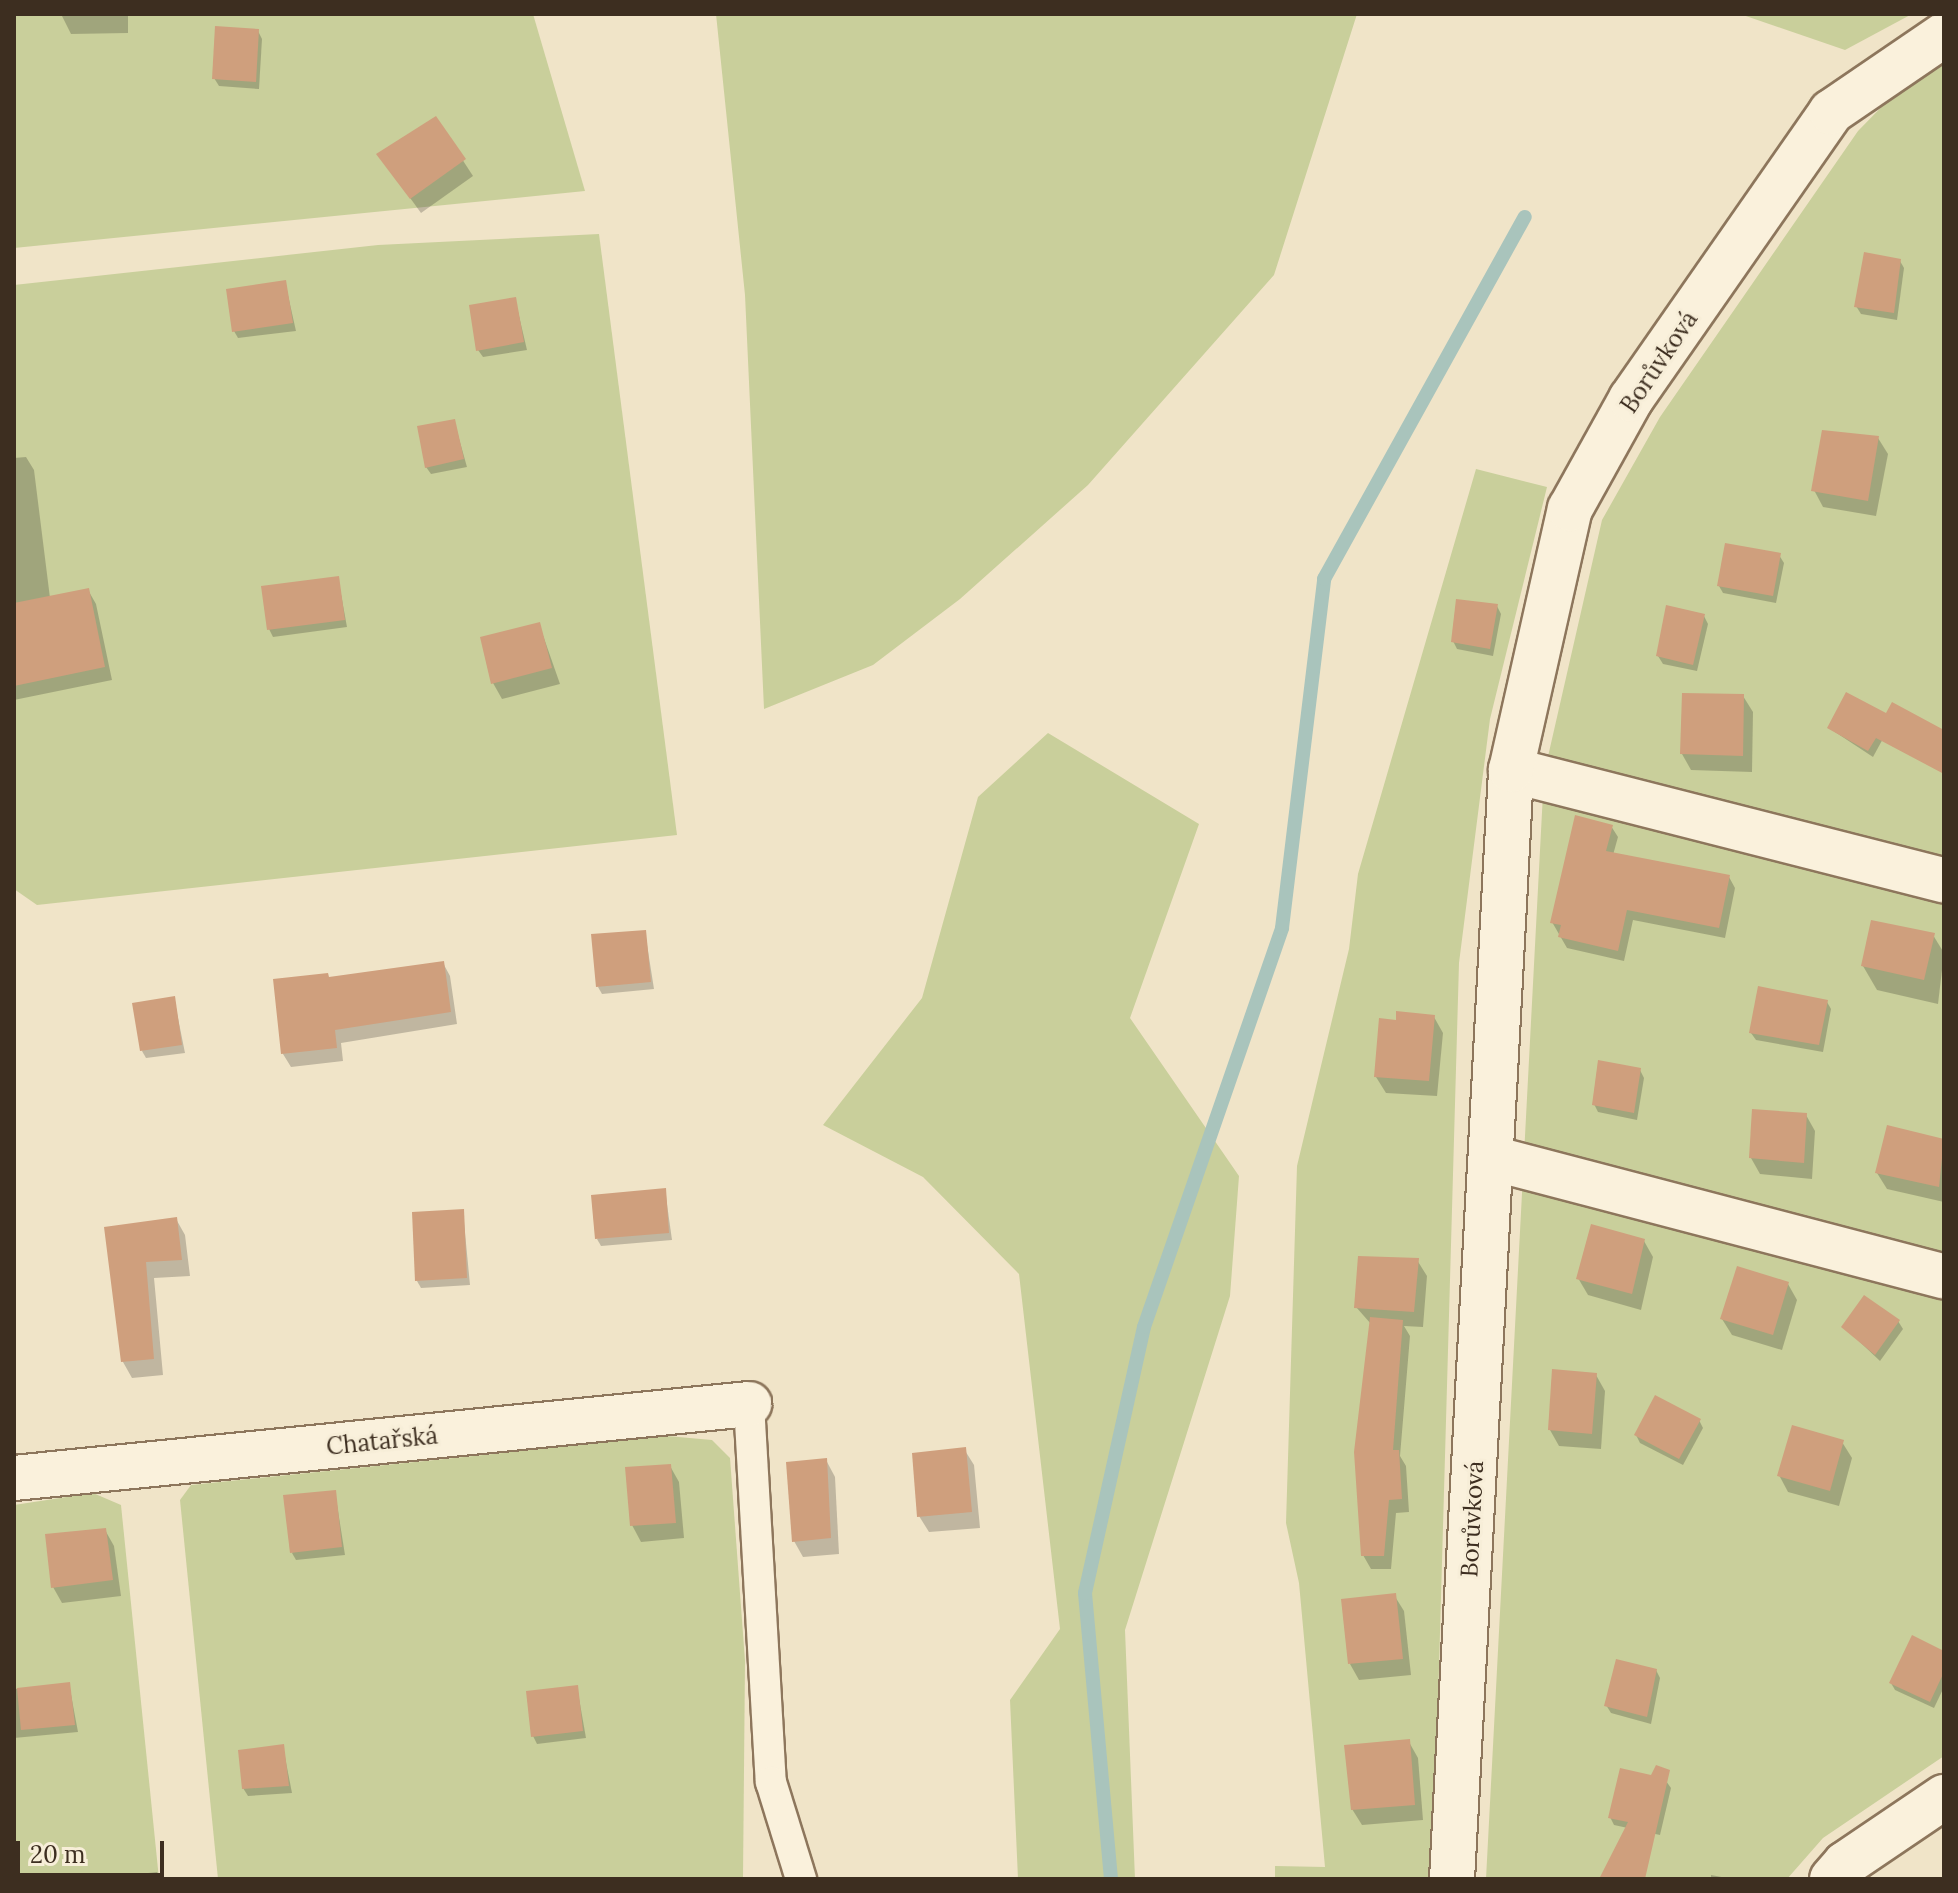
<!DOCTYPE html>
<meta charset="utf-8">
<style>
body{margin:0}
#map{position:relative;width:1958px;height:1893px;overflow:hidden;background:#f0e4c8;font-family:Lora,serif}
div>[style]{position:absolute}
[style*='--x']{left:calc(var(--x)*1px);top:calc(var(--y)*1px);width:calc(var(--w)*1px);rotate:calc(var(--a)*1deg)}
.green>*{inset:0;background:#c9cf9b}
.shadow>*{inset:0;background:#0003}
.stream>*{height:14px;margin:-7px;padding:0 7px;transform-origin:7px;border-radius:7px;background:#a9c4bc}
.building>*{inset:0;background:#cf9f7d}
.roads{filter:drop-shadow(2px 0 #8d765c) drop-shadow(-2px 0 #8d765c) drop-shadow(0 2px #8d765c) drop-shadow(0 -2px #8d765c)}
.lane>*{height:30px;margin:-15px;padding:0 15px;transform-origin:15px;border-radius:15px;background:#faf1dc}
.street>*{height:44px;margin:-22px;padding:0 22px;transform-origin:22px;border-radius:22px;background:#faf1dc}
span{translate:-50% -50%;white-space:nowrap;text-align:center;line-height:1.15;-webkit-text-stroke:6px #f7eed8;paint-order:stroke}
.street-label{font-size:24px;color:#3d2e20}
.frame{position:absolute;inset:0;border:16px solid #3d2e20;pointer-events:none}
.scale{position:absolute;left:16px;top:1841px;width:148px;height:36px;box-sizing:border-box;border:4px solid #3d2e20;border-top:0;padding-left:10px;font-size:24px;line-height:28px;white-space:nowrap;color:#3d2e20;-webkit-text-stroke:6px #f7eed8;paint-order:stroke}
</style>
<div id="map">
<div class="green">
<div style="clip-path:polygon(14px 14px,533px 14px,585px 191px,14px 248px)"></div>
<div style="clip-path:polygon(716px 14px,1357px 14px,1274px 275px,1088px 485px,960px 599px,873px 665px,764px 709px,745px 295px)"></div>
<div style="clip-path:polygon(1740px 14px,1912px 14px,1845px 50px)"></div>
<div style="clip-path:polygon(1944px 59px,1944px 1756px,1823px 1838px,1787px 1879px,1486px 1879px,1544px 774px,1602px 520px,1660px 417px,1858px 131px,1903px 85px)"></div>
<div style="clip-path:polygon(599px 234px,677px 835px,37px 905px,14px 889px,14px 285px,378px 245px)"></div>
<div style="clip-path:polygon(1476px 469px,1547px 487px,1490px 719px,1459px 963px,1434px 1844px,1429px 1879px,1275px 1879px,1275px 1866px,1325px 1867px,1299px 1583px,1286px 1523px,1297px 1166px,1349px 949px,1358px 874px)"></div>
<div style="clip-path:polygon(1048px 733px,1199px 824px,1130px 1018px,1239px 1176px,1230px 1296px,1125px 1630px,1135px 1879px,1018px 1879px,1010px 1700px,1060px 1629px,1019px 1274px,923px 1177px,823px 1125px,922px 998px,978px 797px)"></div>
<div style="clip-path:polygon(667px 1436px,712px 1440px,730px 1458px,745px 1661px,743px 1879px,218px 1879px,180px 1500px,191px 1485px)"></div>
<div style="clip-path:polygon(93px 1493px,121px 1505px,159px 1879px,14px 1879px,14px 1505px)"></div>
</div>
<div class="shadow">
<div style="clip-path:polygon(61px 14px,128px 14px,128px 33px,71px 34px)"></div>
<div style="clip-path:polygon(258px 31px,262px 39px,259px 89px,219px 86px,214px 78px)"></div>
<div style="clip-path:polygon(436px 119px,473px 176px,421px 213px,379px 155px)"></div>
<div style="clip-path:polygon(1900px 261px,1904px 268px,1897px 320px,1861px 314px,1856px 306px)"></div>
<div style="clip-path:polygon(285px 282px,296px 331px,238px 338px,234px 331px)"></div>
<div style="clip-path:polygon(515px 299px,527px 350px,483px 357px,478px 350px)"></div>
<div style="clip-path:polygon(454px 421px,467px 467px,431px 474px,426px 467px)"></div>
<div style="clip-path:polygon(1878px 438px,1888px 454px,1876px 516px,1823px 507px,1814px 490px)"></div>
<div style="clip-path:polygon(26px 457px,34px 470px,50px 598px,88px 590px,96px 604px,112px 680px,14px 700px,14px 458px)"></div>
<div style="clip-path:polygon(1779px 555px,1784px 563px,1776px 603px,1723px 593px,1719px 586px)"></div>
<div style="clip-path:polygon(338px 578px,347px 627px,273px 637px,269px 629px)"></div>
<div style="clip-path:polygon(1497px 606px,1501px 614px,1493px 656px,1457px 649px,1453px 641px)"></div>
<div style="clip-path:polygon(1704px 616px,1708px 624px,1697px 671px,1663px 664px,1658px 656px)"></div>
<div style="clip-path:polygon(539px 624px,560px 684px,502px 699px,493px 683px)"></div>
<div style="clip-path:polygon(1743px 696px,1753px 712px,1752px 772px,1691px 770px,1682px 754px)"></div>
<div style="clip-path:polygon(1891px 724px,1873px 757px,1829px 728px)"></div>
<div style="clip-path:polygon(1611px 826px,1618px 837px,1613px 855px,1729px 877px,1735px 888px,1725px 938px,1633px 920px,1624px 961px,1567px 948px,1552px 922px)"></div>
<div style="clip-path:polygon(645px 932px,654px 989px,602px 994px,598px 987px)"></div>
<div style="clip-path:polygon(1933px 935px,1944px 953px,1938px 1004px,1877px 990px,1863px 966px)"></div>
<div style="clip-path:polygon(443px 963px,450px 976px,457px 1024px,341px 1043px,343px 1061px,291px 1067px,283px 1054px,276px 980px,330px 979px)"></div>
<div style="clip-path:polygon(174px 998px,185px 1053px,146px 1058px,142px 1051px)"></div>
<div style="clip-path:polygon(1827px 1002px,1831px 1009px,1823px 1052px,1756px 1040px,1751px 1033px)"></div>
<div style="clip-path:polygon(1434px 1017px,1443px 1033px,1437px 1096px,1386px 1093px,1376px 1077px)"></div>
<div style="clip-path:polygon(1640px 1070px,1644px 1078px,1637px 1120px,1598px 1112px,1594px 1104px)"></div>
<div style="clip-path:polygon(1806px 1115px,1815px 1131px,1812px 1179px,1760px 1174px,1751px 1158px)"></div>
<div style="clip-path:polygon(1888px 1128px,1944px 1141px,1944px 1202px,1887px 1189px,1877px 1173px)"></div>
<div style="clip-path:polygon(665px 1190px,672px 1240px,601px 1246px,597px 1239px)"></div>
<div style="clip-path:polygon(463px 1212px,470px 1285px,421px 1288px,417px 1281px)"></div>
<div style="clip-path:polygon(176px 1219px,185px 1235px,190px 1276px,154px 1278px,163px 1375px,132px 1378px,123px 1362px,106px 1228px)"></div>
<div style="clip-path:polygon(1644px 1241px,1653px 1257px,1641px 1310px,1588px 1295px,1578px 1278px)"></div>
<div style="clip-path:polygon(1417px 1260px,1427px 1276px,1423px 1327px,1404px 1326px,1410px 1336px,1400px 1456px,1406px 1466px,1409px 1512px,1396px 1513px,1391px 1569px,1371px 1569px,1363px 1555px,1371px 1324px,1356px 1307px)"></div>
<div style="clip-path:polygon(1788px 1284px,1797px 1300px,1782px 1350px,1732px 1335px,1722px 1319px)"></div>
<div style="clip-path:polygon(1898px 1321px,1903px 1329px,1880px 1361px,1844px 1327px)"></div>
<div style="clip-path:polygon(1596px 1375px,1605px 1391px,1601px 1449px,1559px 1446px,1550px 1430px)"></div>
<div style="clip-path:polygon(1699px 1420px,1703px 1428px,1683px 1465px,1640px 1443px,1636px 1435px)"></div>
<div style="clip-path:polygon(1842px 1442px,1852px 1458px,1839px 1506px,1788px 1492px,1779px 1475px)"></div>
<div style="clip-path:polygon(964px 1449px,974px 1465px,980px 1528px,929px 1532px,919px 1516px)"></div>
<div style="clip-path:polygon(826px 1460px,835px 1477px,839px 1554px,803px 1557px,794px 1541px)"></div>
<div style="clip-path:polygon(670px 1466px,679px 1482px,684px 1538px,641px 1542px,632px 1525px)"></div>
<div style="clip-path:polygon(335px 1492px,345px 1555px,296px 1560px,292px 1553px)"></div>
<div style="clip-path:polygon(105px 1530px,114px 1546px,121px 1596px,62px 1603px,53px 1587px)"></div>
<div style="clip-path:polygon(1394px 1595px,1404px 1611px,1411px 1675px,1359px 1680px,1350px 1664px)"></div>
<div style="clip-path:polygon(1944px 1653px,1944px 1687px,1934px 1708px,1895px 1690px,1891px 1683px)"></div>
<div style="clip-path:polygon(1656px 1670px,1660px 1678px,1651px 1724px,1611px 1713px,1606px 1705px)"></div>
<div style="clip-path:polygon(69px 1684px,78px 1732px,14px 1738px,14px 1689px)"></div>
<div style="clip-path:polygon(577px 1687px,586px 1738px,537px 1744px,533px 1736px)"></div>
<div style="clip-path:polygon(1409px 1742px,1418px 1758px,1423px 1820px,1362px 1825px,1352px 1809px)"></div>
<div style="clip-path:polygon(283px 1747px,292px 1793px,248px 1796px,243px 1788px)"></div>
<div style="clip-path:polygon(1666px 1781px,1671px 1788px,1660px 1835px,1614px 1825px,1610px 1817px)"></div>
<div style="clip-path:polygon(157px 1872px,162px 1879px,121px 1876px)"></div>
<div style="clip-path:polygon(1711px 1875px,1732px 1879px,1711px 1879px)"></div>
</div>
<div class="stream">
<div style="--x:1111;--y:1879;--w:287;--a:-95.2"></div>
<div style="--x:1085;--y:1593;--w:272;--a:-77.5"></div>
<div style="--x:1144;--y:1327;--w:422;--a:-70.9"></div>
<div style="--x:1282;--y:928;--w:352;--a:-83.1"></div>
<div style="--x:1324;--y:579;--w:414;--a:-61"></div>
</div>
<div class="building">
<div style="clip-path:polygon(215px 26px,259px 29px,256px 82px,212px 79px)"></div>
<div style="clip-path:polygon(436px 116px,466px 159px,410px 199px,376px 154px)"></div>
<div style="clip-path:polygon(1864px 252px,1901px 259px,1894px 313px,1854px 307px)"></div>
<div style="clip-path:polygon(286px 280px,293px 323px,232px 332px,226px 289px)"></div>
<div style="clip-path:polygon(516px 297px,524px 342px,476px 351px,469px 305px)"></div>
<div style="clip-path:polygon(455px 419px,464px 459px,425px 468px,417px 426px)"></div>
<div style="clip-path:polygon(1822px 430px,1879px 436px,1868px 501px,1811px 491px)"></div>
<div style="clip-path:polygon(1725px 543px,1781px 553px,1773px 596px,1717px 586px)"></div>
<div style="clip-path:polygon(339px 576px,345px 620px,267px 630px,261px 586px)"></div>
<div style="clip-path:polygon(89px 588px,105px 667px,14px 686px,14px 603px)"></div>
<div style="clip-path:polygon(1456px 599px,1498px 604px,1490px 649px,1451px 642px)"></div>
<div style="clip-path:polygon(1666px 605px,1705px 614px,1693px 665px,1656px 656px)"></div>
<div style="clip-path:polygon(540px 622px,552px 668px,491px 684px,480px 637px)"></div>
<div style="clip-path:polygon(1846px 692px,1886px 713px,1892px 702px,1944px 730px,1944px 774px,1876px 738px,1868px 751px,1827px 728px)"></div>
<div style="clip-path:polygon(1682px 693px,1744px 694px,1743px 756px,1680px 754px)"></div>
<div style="clip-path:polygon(1575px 815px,1613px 825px,1606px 851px,1730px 875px,1719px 928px,1627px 910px,1618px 951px,1558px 937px,1561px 925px,1550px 923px)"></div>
<div style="clip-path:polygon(1871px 920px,1935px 933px,1924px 980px,1861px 966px)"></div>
<div style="clip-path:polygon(646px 930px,651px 982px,596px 987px,591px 934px)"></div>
<div style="clip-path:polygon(444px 961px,451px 1012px,335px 1030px,337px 1048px,281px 1054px,273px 979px,328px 973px,329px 977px)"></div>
<div style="clip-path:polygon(1758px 986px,1828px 1000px,1819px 1045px,1749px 1033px)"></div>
<div style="clip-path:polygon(175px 996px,182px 1045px,140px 1051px,132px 1003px)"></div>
<div style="clip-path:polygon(1396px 1011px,1435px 1015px,1429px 1081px,1374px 1077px,1379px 1018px,1396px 1020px)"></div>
<div style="clip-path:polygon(1598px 1060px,1641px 1068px,1634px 1113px,1592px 1105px)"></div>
<div style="clip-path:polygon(1752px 1109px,1807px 1113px,1804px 1163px,1749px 1158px)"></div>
<div style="clip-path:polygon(1887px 1125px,1944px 1139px,1939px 1187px,1875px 1173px)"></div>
<div style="clip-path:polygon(666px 1188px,669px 1233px,595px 1239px,591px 1195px)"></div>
<div style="clip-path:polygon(464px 1209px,467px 1278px,415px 1281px,412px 1212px)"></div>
<div style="clip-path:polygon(177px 1217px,182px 1260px,146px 1262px,154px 1359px,121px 1362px,104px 1227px)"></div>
<div style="clip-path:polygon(1591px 1224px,1645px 1239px,1632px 1294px,1576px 1279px)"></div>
<div style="clip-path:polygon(1358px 1256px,1419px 1258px,1414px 1312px,1354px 1308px)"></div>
<div style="clip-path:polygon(1737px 1266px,1789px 1282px,1773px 1335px,1720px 1319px)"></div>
<div style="clip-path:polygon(1864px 1295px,1900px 1320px,1875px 1355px,1841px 1327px)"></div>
<div style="clip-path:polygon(1370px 1317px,1403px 1320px,1393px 1450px,1399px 1450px,1402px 1499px,1389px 1500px,1384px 1556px,1361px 1556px,1354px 1452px)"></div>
<div style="clip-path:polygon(1552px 1369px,1597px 1373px,1592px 1434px,1548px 1430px)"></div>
<div style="clip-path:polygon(1655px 1395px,1701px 1419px,1679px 1459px,1634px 1435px)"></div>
<div style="clip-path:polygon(1792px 1425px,1844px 1440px,1830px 1491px,1777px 1476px)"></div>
<div style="clip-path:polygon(966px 1447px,972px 1512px,917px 1517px,912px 1453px)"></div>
<div style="clip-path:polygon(827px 1458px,831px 1538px,792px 1542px,786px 1462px)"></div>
<div style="clip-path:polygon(671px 1464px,676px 1523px,630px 1526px,625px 1467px)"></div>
<div style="clip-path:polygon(336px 1490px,342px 1547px,290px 1553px,283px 1495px)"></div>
<div style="clip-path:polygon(106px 1528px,113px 1580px,51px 1588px,45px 1534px)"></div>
<div style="clip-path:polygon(1396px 1593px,1403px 1659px,1348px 1664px,1341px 1599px)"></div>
<div style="clip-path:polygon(1912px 1635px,1944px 1651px,1944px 1672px,1930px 1702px,1889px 1683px)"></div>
<div style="clip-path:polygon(1616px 1659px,1657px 1669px,1647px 1717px,1604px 1706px)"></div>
<div style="clip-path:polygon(70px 1682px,75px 1725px,21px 1730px,17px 1688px)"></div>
<div style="clip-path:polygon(578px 1685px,583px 1731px,531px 1737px,526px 1691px)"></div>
<div style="clip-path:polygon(1410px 1739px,1415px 1805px,1351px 1810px,1344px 1745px)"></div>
<div style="clip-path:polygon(284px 1744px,289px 1786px,242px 1789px,238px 1750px)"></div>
<div style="clip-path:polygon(1656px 1765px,1670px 1770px,1645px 1879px,1599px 1879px,1628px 1822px,1608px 1818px,1620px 1768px,1651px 1775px)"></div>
</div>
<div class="roads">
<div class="lane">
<div style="--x:749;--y:1404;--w:379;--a:86.7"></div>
<div style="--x:771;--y:1782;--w:102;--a:72.8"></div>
</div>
<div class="street">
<div style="--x:1511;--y:770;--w:447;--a:14.3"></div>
<div style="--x:1492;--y:1158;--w:467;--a:14.7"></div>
<div style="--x:14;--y:1478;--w:739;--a:-5.75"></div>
<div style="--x:1452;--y:1879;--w:1111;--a:-86.95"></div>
<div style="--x:1511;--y:770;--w:268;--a:-77.3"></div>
<div style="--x:1570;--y:509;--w:126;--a:-61"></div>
<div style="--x:1631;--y:399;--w:350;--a:-55.1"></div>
<div style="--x:1831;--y:112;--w:137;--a:-34.3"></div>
<div style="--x:1832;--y:1879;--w:20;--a:-49"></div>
<div style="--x:1845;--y:1864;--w:120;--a:-34.1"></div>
</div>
</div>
<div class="street-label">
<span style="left:1659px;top:362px;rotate:-56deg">Borůvková</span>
<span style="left:382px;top:1441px;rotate:-6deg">Chatařská</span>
<span style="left:1472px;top:1519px;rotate:-87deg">Borůvková</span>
</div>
<div class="frame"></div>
<div class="scale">20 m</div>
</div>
